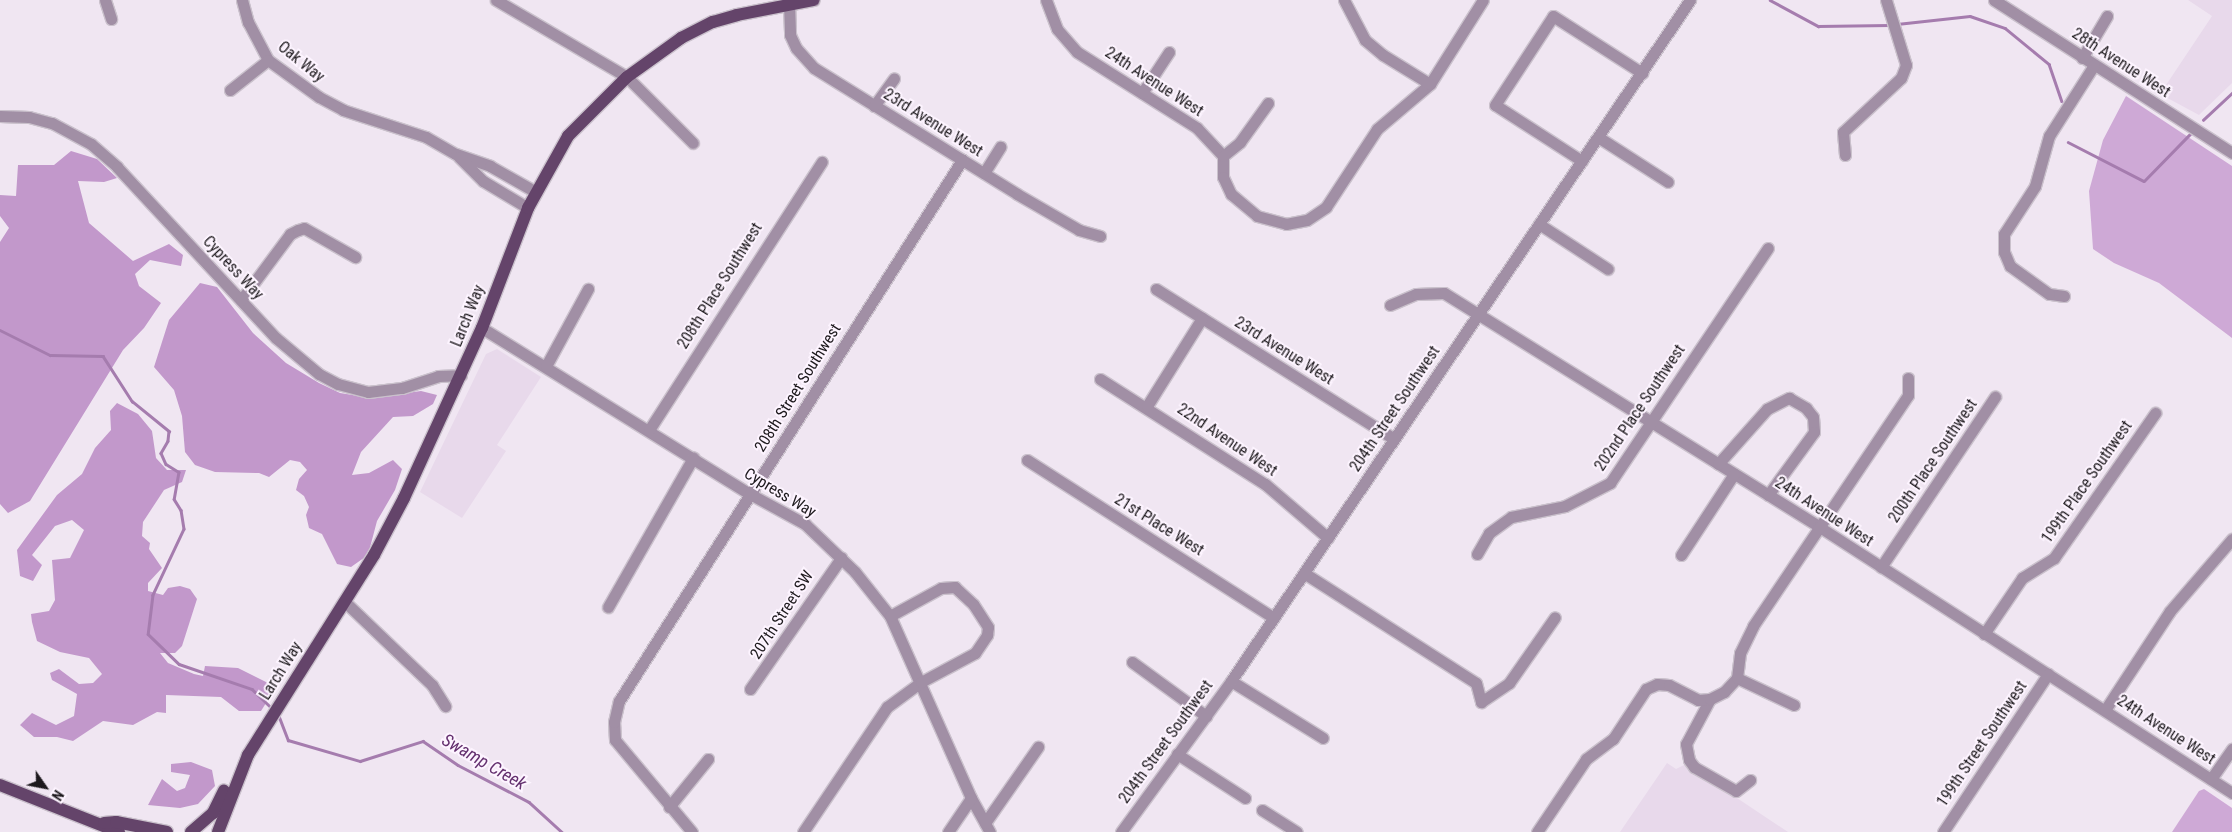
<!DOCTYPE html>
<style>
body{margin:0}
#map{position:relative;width:2232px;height:832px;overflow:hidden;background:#f0e6f2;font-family:"Roboto Condensed",sans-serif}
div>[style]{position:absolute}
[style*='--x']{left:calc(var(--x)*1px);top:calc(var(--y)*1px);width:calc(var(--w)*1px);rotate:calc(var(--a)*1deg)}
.built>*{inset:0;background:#e8d9eb}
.green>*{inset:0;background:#cea9d6}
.forest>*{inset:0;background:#c298cb}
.stream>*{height:2.5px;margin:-1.25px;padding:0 1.25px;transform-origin:1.25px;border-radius:1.25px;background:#a57cae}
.roads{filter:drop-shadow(1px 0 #cac1cc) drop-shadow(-1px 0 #cac1cc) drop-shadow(0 1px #cac1cc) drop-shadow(0 -1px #cac1cc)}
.minor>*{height:11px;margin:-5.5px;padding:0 5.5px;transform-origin:5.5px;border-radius:5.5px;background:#a18fa5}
.major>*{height:12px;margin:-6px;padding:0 6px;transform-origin:6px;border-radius:6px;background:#64446a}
span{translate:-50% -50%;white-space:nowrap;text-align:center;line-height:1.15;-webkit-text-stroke:4px #fdf4ff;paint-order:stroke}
.street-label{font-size:16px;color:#1d191d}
.water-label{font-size:18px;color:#64306f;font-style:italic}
.north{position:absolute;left:20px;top:762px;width:50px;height:50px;-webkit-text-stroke:4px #fdf4ff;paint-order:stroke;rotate:123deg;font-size:14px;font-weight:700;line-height:20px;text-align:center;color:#1d191d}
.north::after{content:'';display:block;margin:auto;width:18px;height:22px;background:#1d191d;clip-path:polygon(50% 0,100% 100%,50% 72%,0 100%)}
</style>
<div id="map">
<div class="built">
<div style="clip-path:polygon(2188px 0,2232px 0,2232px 83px,2199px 115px,2160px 94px,2212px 16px)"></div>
<div style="clip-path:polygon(497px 349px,541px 377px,497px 445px,506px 451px,462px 518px,420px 492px,486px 354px)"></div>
<div style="clip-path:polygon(1667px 763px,1676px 769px,1686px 764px,1788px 832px,1620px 832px)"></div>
</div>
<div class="green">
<div style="clip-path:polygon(2126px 96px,2232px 166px,2232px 338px,2159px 283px,2114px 263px,2093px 249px,2089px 191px,2103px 140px)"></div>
<div style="clip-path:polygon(2204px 789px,2232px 808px,2232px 832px,2172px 832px,2199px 791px)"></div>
</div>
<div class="forest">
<div style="clip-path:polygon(71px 151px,97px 159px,117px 178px,104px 182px,78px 181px,89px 223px,133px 261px,169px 244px,183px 255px,181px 266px,150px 260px,135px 274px,139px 286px,161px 303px,144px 328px,123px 350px,30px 501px,8px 513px,0 504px,0 242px,9px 228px,0 216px,0 195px,16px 196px,18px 165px,54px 165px)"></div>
<div style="clip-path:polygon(200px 283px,217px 287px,253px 333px,286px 363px,319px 383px,340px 393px,371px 398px,421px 391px,437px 395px,433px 404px,413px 416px,393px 417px,361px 452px,352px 475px,369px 473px,393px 460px,402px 469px,395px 490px,377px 521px,368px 555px,351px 567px,337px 564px,322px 534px,309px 528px,306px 515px,309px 507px,304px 496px,296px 490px,299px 479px,307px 470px,300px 462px,290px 460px,269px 477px,259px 473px,215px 472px,195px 465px,185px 452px,182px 416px,174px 390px,154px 367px,169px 320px)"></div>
<div style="clip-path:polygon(117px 403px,138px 414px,152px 431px,156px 458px,167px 470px,186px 470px,182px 482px,164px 490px,143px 522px,142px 536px,150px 543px,149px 549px,162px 568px,148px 583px,148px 591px,163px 595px,168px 588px,180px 586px,190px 589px,197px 599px,182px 646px,175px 653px,160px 653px,168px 663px,194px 674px,203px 676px,205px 666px,238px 668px,276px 687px,261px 711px,239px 711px,221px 697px,166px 695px,166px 713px,157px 712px,133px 725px,103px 721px,73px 741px,57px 737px,34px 737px,20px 725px,32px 713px,56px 725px,74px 716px,77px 694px,52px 680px,50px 673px,59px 669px,79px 684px,93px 683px,102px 674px,89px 658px,60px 652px,37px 641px,32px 622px,31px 614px,49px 611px,55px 600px,52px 560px,70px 558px,84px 530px,72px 520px,55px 526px,32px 555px,42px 565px,33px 581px,20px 576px,17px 550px,57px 495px,82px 474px,95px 448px,111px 430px,110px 411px)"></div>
<div style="clip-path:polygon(191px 762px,212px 770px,215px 786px,198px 804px,180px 808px,148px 805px,162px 779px,177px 791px,185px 788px,190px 775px,171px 772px,171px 764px)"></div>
</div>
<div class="stream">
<div style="--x:1770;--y:0;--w:55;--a:28.4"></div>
<div style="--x:1818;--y:26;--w:71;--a:-0.8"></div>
<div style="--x:1897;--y:24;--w:73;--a:-6.3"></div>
<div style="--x:1970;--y:16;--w:37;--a:19"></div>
<div style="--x:2005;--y:28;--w:57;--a:39.3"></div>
<div style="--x:2049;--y:64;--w:39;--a:71"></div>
<div style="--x:2203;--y:120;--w:40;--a:-43"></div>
<div style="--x:2068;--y:142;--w:85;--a:27.2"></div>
<div style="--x:2144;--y:181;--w:66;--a:-45.6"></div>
<div style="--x:0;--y:330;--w:56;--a:26.6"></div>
<div style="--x:50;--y:355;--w:53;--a:1.1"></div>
<div style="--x:103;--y:356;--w:54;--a:57.2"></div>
<div style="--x:132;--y:401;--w:48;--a:39"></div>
<div style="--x:169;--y:431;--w:10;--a:96"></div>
<div style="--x:168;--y:441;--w:14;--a:120"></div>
<div style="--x:161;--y:453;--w:12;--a:66"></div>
<div style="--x:166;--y:464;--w:15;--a:32"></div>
<div style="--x:179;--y:472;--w:27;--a:100"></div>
<div style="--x:174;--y:499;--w:13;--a:58"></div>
<div style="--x:181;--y:510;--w:19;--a:81"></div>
<div style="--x:184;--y:529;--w:73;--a:115.2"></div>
<div style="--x:153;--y:595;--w:39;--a:97"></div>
<div style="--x:148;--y:634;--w:43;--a:44.1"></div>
<div style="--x:179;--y:664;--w:77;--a:18.9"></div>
<div style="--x:252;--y:689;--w:28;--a:44"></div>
<div style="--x:279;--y:716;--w:26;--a:69"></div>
<div style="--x:288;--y:740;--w:75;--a:16.3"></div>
<div style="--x:360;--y:761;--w:66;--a:-17.6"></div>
<div style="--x:423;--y:741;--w:42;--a:34.4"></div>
<div style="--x:458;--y:765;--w:80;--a:27.5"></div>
<div style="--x:529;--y:802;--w:45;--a:42.3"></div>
</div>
<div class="roads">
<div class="minor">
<div style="--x:105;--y:0;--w:20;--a:72"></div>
<div style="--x:242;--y:0;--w:23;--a:75"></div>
<div style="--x:248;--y:22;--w:43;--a:62.2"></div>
<div style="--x:268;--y:60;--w:63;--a:36"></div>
<div style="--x:319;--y:97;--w:27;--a:28"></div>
<div style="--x:343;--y:110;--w:87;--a:18"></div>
<div style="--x:426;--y:137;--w:34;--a:30"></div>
<div style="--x:456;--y:154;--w:36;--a:19"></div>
<div style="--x:490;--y:166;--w:53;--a:29.5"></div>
<div style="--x:496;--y:0;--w:152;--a:30.4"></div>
<div style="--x:627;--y:77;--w:93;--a:45"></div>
<div style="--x:1046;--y:0;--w:31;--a:69"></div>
<div style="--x:1057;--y:29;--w:30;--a:49"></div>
<div style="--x:1077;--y:52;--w:142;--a:32.3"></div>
<div style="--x:1197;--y:128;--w:38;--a:47"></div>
<div style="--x:1223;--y:156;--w:21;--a:90"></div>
<div style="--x:1223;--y:177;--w:19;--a:65"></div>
<div style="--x:1231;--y:194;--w:34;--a:40"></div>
<div style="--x:1257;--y:216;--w:30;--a:15"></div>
<div style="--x:1286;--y:224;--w:21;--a:-11"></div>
<div style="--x:1307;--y:220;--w:23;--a:-34"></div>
<div style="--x:1326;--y:207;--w:93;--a:-56.8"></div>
<div style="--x:1377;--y:129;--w:70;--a:-40.3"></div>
<div style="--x:1430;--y:84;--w:99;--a:-57.8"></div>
<div style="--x:1344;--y:0;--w:45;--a:62.3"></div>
<div style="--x:1365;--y:40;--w:23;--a:40"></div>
<div style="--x:1383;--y:55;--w:55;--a:31.7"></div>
<div style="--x:1994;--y:0;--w:283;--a:32.7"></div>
<div style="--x:789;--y:3;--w:32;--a:88"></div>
<div style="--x:790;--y:35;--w:14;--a:65"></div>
<div style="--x:796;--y:48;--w:27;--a:48"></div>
<div style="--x:814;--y:68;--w:239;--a:31.8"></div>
<div style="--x:1017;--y:194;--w:72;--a:30.1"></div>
<div style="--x:1079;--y:230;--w:22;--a:16"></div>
<div style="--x:2082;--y:58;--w:49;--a:-59.2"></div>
<div style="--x:230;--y:90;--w:48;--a:-38.3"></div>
<div style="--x:1142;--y:93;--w:49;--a:-56.6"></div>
<div style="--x:874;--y:106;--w:34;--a:-54"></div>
<div style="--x:0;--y:116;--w:29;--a:2"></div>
<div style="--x:29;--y:117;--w:24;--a:15"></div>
<div style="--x:52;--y:123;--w:44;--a:28.3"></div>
<div style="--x:91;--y:144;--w:35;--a:41"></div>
<div style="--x:117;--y:167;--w:233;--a:47.1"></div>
<div style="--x:276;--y:338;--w:56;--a:39.9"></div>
<div style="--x:319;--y:374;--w:21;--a:28"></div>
<div style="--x:338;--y:384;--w:31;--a:15"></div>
<div style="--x:368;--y:392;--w:34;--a:-7"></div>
<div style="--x:402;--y:388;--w:38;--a:-18"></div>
<div style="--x:438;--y:376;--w:23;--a:-2"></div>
<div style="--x:1598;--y:137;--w:83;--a:32.7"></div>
<div style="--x:1845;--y:155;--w:23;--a:-95"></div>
<div style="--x:1843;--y:132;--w:79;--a:-43"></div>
<div style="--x:1901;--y:78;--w:14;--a:-69"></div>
<div style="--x:1906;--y:65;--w:68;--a:-107.1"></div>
<div style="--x:1223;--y:156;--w:22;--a:-39"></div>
<div style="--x:1240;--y:142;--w:48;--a:-54.3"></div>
<div style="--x:459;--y:157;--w:34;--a:45"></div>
<div style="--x:483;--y:181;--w:52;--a:31"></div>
<div style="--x:1582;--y:161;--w:103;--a:-147.2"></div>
<div style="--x:1495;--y:105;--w:106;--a:-56.9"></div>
<div style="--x:1553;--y:16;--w:106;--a:32.6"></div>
<div style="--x:984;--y:173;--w:31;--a:-58"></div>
<div style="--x:1539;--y:224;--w:82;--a:33.1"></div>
<div style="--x:1156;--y:289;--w:281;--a:32.2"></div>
<div style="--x:2064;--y:296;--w:15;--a:-172"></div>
<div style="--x:2049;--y:294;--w:48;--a:-144.3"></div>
<div style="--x:2010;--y:266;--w:15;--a:-113"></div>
<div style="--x:2004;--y:252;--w:18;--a:-90"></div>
<div style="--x:2004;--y:234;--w:57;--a:-57.1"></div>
<div style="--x:2035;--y:186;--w:52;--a:-74.4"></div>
<div style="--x:2049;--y:136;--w:84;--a:-57.6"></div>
<div style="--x:241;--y:300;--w:82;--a:-53.4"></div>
<div style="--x:290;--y:234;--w:9;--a:-27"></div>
<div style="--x:298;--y:230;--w:6;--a:-18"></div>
<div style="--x:304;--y:228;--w:59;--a:29.6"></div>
<div style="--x:1390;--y:305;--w:28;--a:-23"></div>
<div style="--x:1416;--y:294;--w:28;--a:-2"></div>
<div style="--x:1444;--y:293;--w:441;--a:31.9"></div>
<div style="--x:1818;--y:526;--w:493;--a:32.8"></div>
<div style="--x:482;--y:328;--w:315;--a:31.8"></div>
<div style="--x:750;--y:494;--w:63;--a:28.6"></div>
<div style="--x:805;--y:524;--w:69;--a:43.8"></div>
<div style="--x:855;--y:572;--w:56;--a:51.5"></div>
<div style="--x:890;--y:616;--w:199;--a:66"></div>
<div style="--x:971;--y:798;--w:39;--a:61"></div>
<div style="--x:546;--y:366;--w:88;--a:-61.4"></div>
<div style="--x:1100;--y:379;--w:196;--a:32.5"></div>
<div style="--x:1265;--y:484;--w:83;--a:40.6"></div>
<div style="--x:1147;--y:406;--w:104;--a:-58"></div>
<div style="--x:649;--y:430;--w:319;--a:-57.2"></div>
<div style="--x:1027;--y:460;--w:293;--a:32.6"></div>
<div style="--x:1718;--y:464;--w:74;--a:-48.3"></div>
<div style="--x:1767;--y:409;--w:25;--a:-27"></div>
<div style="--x:1789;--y:398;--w:20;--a:30"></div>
<div style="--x:1806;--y:408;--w:11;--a:52"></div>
<div style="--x:1813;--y:417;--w:15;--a:86"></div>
<div style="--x:1814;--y:432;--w:78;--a:126.1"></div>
<div style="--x:1477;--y:554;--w:24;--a:-60"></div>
<div style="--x:1489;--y:533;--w:27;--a:-36"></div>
<div style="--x:1511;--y:517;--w:55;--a:-11.5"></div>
<div style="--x:1565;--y:506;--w:51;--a:-27.1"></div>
<div style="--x:1610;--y:483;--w:283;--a:-56.1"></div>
<div style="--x:1681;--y:555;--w:97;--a:-56.8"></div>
<div style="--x:1881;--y:567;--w:205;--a:-56.2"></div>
<div style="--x:1304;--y:573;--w:204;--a:32.6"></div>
<div style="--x:1476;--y:683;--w:20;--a:75"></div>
<div style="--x:1481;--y:702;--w:34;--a:-34"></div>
<div style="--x:1509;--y:683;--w:80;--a:-55.1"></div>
<div style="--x:344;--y:601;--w:122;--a:43.7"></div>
<div style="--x:432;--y:685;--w:25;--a:58"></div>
<div style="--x:608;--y:607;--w:172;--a:-60.3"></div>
<div style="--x:1984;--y:634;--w:68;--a:-55.8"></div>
<div style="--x:2022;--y:578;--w:38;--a:-32"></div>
<div style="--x:2054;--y:558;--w:177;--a:-55.1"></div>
<div style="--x:1132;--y:662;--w:92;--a:36.1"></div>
<div style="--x:1737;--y:678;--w:63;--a:25.3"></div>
<div style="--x:1231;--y:681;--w:108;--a:31.8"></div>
<div style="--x:750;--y:689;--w:160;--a:-55.2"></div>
<div style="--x:1710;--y:699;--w:51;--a:118.1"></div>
<div style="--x:1686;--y:744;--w:16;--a:79"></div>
<div style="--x:1689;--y:760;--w:9;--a:54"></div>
<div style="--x:1694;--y:767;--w:48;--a:29.7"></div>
<div style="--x:1736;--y:791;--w:18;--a:-38"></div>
<div style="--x:2105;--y:710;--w:118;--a:-56.7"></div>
<div style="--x:2170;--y:611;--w:95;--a:-49.3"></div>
<div style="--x:1177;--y:754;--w:81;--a:32.9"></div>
<div style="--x:2211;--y:779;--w:37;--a:-55"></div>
<div style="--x:669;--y:807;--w:62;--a:-50.9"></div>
<div style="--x:1262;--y:810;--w:41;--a:32.2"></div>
<div style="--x:985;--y:823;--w:93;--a:-55.1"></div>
<div style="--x:692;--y:832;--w:120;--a:-129.9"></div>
<div style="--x:615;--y:740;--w:18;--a:-93"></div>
<div style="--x:614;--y:722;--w:22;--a:-77"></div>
<div style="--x:619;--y:701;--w:641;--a:-57.62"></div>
<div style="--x:803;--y:832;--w:151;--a:-56.1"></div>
<div style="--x:887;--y:707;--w:42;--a:-36.3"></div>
<div style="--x:921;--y:682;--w:61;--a:-28.2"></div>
<div style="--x:975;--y:653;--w:22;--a:-56"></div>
<div style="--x:987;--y:635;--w:8;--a:-83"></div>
<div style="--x:988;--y:627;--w:27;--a:-123"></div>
<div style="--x:973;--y:604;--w:25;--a:-137"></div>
<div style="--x:955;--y:587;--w:14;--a:176"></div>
<div style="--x:941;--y:588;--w:58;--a:151.2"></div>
<div style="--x:948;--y:832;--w:41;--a:-55.9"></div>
<div style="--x:1121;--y:832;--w:187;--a:-53.9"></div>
<div style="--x:1231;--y:681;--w:821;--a:-56.02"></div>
<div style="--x:1537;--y:832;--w:88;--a:-56.1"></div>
<div style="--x:1586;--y:759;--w:34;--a:-37"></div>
<div style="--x:1613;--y:739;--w:60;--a:-56.6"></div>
<div style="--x:1646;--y:689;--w:12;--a:-24"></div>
<div style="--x:1657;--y:684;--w:12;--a:5"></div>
<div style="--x:1669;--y:685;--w:33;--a:27"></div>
<div style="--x:1698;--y:700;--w:12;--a:-5"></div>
<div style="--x:1710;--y:699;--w:16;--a:-27"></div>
<div style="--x:1724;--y:692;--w:19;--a:-47"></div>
<div style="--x:1737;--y:678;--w:25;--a:-83"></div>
<div style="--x:1740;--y:653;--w:30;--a:-64"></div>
<div style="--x:1753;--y:626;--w:278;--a:-56.1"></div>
<div style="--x:1908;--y:395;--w:17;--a:-90"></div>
<div style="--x:1943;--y:832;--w:190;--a:-56.4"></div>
</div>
<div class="major">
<div style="--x:0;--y:785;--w:128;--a:21.6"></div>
<div style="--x:104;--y:823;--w:12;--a:-5"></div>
<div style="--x:116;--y:822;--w:52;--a:11.1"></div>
<div style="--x:191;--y:832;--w:29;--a:-41"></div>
<div style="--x:213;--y:813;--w:25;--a:-64"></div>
<div style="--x:218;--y:832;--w:83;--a:-68.7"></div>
<div style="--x:248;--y:755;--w:236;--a:-57.8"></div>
<div style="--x:374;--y:555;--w:64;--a:-62.2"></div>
<div style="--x:404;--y:498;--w:187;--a:-65.4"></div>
<div style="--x:482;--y:328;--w:129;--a:-69"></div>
<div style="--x:528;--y:208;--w:82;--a:-60.9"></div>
<div style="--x:568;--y:136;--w:83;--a:-45"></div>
<div style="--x:627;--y:77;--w:67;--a:-35.8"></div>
<div style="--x:681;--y:38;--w:36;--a:-27"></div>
<div style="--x:713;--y:22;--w:25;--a:-16"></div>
<div style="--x:737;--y:15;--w:78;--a:-11"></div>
</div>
</div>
<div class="street-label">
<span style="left:301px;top:62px;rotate:39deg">Oak Way</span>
<span style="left:2121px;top:63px;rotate:33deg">28th Avenue West</span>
<span style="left:1154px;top:82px;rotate:33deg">24th Avenue West</span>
<span style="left:933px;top:123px;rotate:32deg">23rd Avenue West</span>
<span style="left:233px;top:268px;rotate:47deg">Cypress Way</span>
<span style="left:720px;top:286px;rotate:-58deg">208th Place Southwest</span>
<span style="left:468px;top:316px;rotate:-68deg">Larch Way</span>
<span style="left:1284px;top:351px;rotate:32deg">23rd Avenue West</span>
<span style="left:798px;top:388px;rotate:-58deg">208th Street Southwest</span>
<span style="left:1640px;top:408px;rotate:-56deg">202nd Place Southwest</span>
<span style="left:1395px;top:409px;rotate:-56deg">204th Street Southwest</span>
<span style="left:1227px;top:440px;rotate:34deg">22nd Avenue West</span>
<span style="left:1933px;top:461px;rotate:-56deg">200th Place Southwest</span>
<span style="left:2087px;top:482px;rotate:-55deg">199th Place Southwest</span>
<span style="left:780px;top:493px;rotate:31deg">Cypress Way</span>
<span style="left:1824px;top:512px;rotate:33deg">24th Avenue West</span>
<span style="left:1159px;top:525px;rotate:32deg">21st Place West</span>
<span style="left:782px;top:615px;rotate:-57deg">207th Street SW</span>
<span style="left:281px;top:671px;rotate:-58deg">Larch Way</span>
<span style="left:2166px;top:730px;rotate:33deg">24th Avenue West</span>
<span style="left:1166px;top:742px;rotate:-54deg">204th Street Southwest</span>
<span style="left:1982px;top:744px;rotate:-56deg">199th Street Southwest</span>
</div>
<div class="water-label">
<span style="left:484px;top:762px;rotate:30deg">Swamp Creek</span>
</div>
<div class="north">N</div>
</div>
